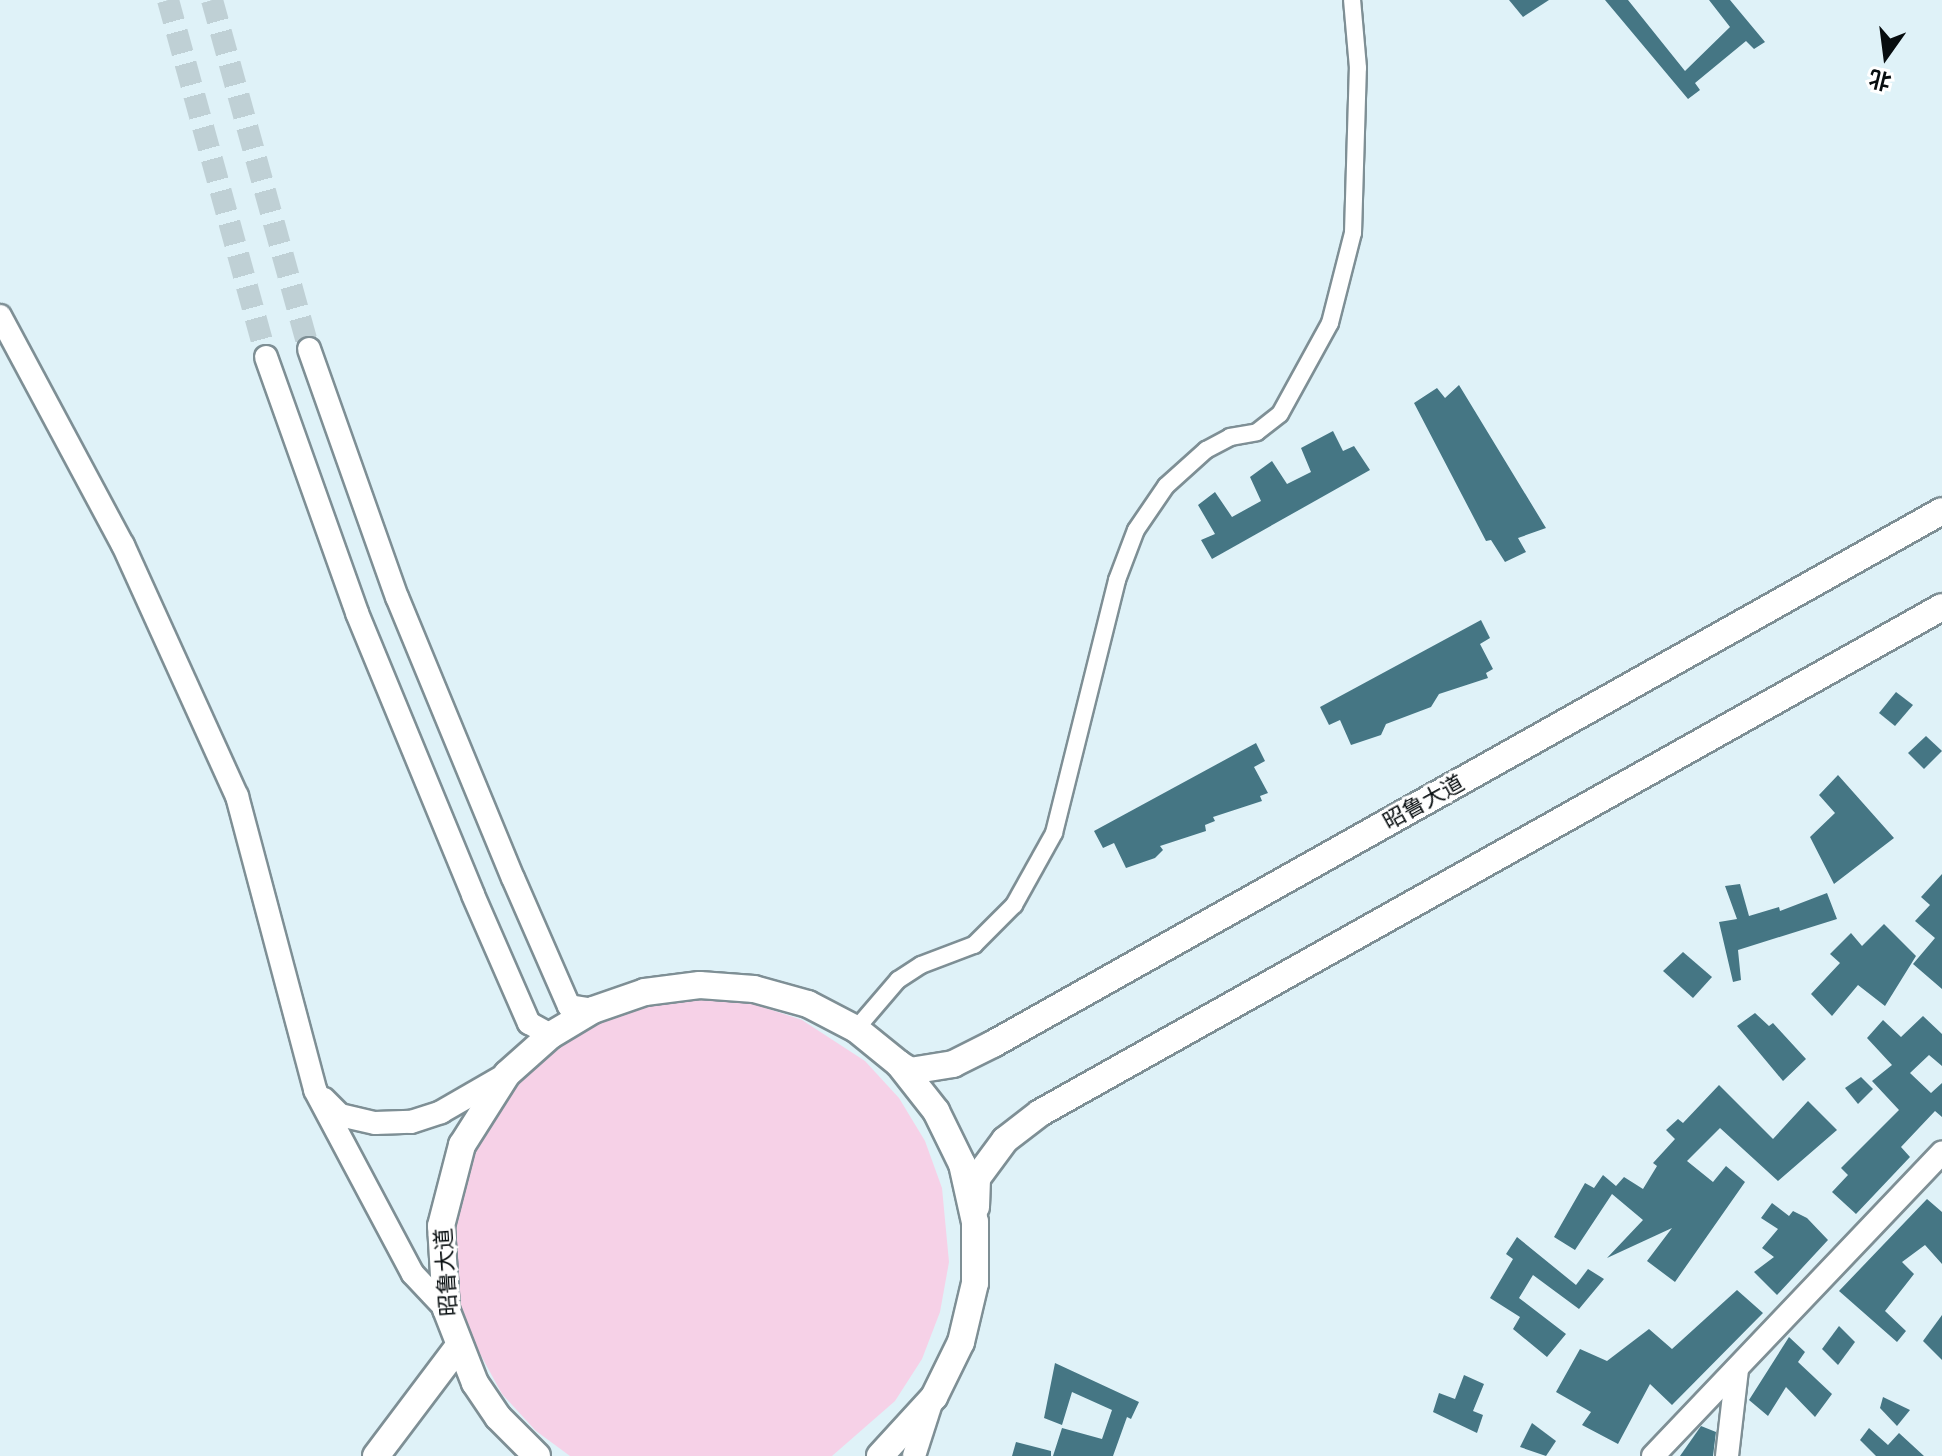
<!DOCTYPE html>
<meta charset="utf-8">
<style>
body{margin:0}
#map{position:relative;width:1942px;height:1456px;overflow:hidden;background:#dff2f8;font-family:"Nunito Sans","Noto Sans SC",sans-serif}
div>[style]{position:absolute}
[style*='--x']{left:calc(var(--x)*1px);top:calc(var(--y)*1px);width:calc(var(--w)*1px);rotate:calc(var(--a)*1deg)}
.green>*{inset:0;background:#f6d1e7}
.building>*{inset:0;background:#457684}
.secondary-tunnel>*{height:22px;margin-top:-11px;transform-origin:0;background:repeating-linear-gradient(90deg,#bfd0d5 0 22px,transparent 0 33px)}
.roads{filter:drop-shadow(2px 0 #7e8f95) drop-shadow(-2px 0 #7e8f95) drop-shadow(0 2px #7e8f95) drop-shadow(0 -2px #7e8f95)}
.minor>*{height:16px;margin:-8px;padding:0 8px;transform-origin:8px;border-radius:8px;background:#fff}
.secondary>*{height:22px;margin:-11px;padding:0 11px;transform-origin:11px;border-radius:11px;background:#fff}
.trunk>*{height:26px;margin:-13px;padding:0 13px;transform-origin:13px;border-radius:13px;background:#fff}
span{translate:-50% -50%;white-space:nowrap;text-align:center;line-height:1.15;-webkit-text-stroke:6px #fff;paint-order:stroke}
.street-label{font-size:22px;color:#070d0f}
.north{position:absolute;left:1846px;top:16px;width:80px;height:80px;-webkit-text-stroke:6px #fff;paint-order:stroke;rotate:194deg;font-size:22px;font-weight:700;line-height:32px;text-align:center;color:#070d0f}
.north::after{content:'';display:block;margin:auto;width:28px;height:36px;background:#070d0f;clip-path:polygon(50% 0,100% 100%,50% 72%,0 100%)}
</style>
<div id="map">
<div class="green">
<div style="clip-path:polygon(704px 998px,754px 1004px,802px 1020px,865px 1061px,899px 1098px,925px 1141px,942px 1188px,949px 1262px,940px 1312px,922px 1359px,895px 1401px,832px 1456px,570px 1456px,536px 1431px,502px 1394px,466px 1328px,454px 1279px,452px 1229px,468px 1156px,506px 1091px,541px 1056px,606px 1017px,654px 1002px)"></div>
</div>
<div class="building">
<div style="clip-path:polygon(1509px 0,1549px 0,1523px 17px)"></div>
<div style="clip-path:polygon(1605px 0,1628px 0,1685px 71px,1730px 27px,1709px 0,1730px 0,1765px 42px,1754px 49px,1746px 41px,1695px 83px,1700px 90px,1688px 99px)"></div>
<div style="clip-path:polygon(1459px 385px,1546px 528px,1518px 538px,1526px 552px,1505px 562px,1491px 540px,1486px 541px,1414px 403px,1437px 388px,1445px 398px)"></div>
<div style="clip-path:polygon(1333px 431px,1343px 451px,1354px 446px,1370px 470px,1212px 559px,1201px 540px,1215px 534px,1198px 505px,1215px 492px,1232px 517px,1261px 501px,1250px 477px,1272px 461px,1287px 484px,1311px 472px,1301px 448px)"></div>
<div style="clip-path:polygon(1481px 620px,1490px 638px,1480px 644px,1493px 669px,1486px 673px,1488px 678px,1439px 694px,1431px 707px,1386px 724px,1381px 735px,1351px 745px,1340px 720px,1329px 725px,1320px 707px)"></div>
<div style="clip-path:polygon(1896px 692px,1913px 705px,1895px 726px,1879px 713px)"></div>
<div style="clip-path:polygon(1926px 736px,1942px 751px,1924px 769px,1908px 753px)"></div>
<div style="clip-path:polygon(1256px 743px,1265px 761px,1254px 767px,1268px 793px,1260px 796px,1262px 801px,1213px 817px,1215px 821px,1205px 825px,1206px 831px,1160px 846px,1163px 850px,1155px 858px,1126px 868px,1114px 843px,1103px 848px,1094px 831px)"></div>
<div style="clip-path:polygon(1838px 775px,1894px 838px,1834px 884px,1810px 837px,1835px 813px,1819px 795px)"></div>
<div style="clip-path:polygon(1942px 874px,1942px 989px,1913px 964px,1935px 938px,1915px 921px,1930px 905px,1921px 897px)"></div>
<div style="clip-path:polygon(1740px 884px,1749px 916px,1779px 907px,1780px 911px,1827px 893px,1837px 919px,1738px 950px,1741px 980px,1733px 982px,1719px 922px,1737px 919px,1725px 886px)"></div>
<div style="clip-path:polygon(1884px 924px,1916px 956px,1885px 1006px,1858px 985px,1832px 1016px,1811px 994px,1840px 963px,1830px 954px,1851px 933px,1862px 946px)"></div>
<div style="clip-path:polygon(1683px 952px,1712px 977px,1693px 998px,1663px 971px)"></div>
<div style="clip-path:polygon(1755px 1013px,1769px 1026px,1773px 1023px,1806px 1059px,1783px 1081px,1737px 1026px)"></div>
<div style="clip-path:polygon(1923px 1016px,1942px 1034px,1942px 1066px,1929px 1055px,1910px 1073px,1931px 1093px,1942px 1083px,1942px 1117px,1935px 1111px,1901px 1147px,1910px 1157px,1856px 1214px,1832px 1192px,1848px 1175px,1841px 1168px,1899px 1110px,1872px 1081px,1892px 1065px,1867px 1038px,1883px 1020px,1901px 1037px)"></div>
<div style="clip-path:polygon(1861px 1077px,1873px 1089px,1858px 1104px,1845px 1088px)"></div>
<div style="clip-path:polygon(1719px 1085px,1773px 1139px,1808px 1101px,1837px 1130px,1778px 1181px,1720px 1128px,1687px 1161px,1713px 1182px,1726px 1166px,1745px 1182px,1675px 1282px,1647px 1261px,1672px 1228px,1607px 1258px,1643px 1220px,1612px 1194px,1575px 1250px,1554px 1237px,1585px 1183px,1594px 1188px,1603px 1175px,1616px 1186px,1624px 1177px,1643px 1189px,1657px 1166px,1653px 1163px,1675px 1139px,1666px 1130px,1678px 1119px,1683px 1123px)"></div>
<div style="clip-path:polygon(1927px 1199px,1942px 1212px,1942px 1264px,1925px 1245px,1902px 1262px,1914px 1274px,1885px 1311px,1906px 1331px,1897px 1342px,1839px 1291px)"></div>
<div style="clip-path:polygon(1772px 1203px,1789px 1216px,1793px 1211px,1807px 1218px,1828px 1240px,1777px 1295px,1754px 1272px,1774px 1257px,1762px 1248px,1778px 1229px,1761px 1218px)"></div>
<div style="clip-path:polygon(1517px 1237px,1576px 1285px,1588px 1269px,1604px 1279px,1579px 1309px,1533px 1275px,1519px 1298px,1566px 1334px,1547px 1357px,1513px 1329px,1520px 1317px,1490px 1298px,1513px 1259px,1506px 1254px)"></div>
<div style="clip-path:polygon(1737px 1290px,1763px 1313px,1672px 1405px,1650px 1384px,1618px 1444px,1582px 1425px,1591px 1412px,1556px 1392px,1580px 1349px,1607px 1361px,1649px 1329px,1672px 1349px)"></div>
<div style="clip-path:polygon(1942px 1315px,1942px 1360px,1923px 1341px)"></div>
<div style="clip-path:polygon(1839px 1326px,1855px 1342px,1838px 1365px,1822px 1349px)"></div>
<div style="clip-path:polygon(1789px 1337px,1805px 1352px,1798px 1362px,1832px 1394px,1815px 1417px,1786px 1387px,1768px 1416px,1749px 1400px)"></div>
<div style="clip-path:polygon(1055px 1363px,1139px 1402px,1131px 1419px,1127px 1417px,1113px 1456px,1053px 1456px,1062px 1428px,1102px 1439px,1112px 1410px,1072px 1392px,1062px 1425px,1044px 1418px)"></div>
<div style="clip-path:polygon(1464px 1375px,1484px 1384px,1473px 1411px,1483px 1415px,1477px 1433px,1433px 1412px,1439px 1393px,1455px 1399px)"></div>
<div style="clip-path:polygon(1883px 1397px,1910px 1410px,1897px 1426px,1880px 1408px)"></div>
<div style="clip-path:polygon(1532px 1423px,1556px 1441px,1546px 1456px,1520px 1447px)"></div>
<div style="clip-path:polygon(1701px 1426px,1716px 1432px,1713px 1456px,1680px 1456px)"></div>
<div style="clip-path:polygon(1869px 1428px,1888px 1445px,1899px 1433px,1924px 1456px,1876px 1456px,1860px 1440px)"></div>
<div style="clip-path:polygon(1016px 1442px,1051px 1451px,1051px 1456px,1012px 1456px)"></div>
</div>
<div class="secondary-tunnel">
<div style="--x:168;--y:0;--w:370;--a:74.6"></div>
<div style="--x:212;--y:0;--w:362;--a:74.5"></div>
</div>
<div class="roads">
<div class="minor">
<div style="--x:856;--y:1029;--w:65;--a:-49.4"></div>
<div style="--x:898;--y:980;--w:27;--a:-33"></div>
<div style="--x:921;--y:965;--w:57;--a:-20.7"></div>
<div style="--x:974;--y:945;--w:57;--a:-45"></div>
<div style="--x:1014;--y:905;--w:82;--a:-60.9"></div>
<div style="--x:1054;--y:833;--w:261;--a:-76"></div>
<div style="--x:1117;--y:580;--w:53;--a:-69.2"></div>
<div style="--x:1136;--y:530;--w:53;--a:-55.7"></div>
<div style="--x:1166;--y:486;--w:54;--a:-42"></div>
<div style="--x:1206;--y:450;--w:27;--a:-28"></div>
<div style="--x:1230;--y:437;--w:27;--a:-10"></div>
<div style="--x:1257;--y:432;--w:29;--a:-38"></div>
<div style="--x:1280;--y:414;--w:104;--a:-61.2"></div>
<div style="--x:1330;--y:323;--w:93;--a:-75.7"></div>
<div style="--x:1353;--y:233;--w:165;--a:-88.3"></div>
<div style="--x:1358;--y:68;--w:68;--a:-95"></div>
</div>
<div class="secondary">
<div style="--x:0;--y:316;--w:260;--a:61.8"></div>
<div style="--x:123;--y:545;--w:276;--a:65.6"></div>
<div style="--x:237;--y:796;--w:304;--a:75.1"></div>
<div style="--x:315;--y:1090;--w:208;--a:62"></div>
<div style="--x:413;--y:1274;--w:48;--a:46.7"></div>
<div style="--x:309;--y:349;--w:263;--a:70.5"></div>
<div style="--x:397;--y:597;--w:304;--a:67.6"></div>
<div style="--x:513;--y:878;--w:140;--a:66.4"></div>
<div style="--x:569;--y:1006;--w:24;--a:9"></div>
<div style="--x:266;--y:357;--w:272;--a:70.4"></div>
<div style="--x:357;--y:613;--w:305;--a:67.6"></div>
<div style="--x:473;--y:895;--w:140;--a:66.4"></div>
<div style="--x:529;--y:1023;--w:25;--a:29"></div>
<div style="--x:324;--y:1099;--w:23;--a:45"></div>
<div style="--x:340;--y:1115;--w:36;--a:13"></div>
<div style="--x:375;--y:1123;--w:36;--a:-2"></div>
<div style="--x:411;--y:1122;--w:32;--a:-18"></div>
<div style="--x:441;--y:1112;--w:76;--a:-29.9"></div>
<div style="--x:914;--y:1456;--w:59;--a:-72.2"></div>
<div style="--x:1653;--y:1456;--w:419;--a:-46.4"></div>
<div style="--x:1727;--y:1456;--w:88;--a:-83.4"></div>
</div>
<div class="trunk">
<div style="--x:899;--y:1064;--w:13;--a:32"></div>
<div style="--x:910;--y:1071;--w:44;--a:-9.2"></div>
<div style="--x:953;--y:1064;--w:45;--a:-26.6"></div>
<div style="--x:993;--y:1044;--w:1088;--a:-29.32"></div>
<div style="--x:976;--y:1207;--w:29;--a:-88"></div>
<div style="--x:977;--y:1178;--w:47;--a:-53.6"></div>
<div style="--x:1005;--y:1140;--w:44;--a:-37.6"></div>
<div style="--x:1040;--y:1113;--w:1034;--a:-29.29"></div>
<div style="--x:376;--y:1456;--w:136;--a:-53"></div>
<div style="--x:537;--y:1456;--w:55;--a:-135"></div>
<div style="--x:498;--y:1417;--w:41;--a:-124.1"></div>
<div style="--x:475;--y:1383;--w:79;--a:-111.4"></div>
<div style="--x:446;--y:1309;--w:83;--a:-93.4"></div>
<div style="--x:441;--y:1226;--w:84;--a:-75.5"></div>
<div style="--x:462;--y:1145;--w:84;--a:-57.6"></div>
<div style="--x:507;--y:1074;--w:59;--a:-41.6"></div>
<div style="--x:551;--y:1035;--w:49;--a:-30.8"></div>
<div style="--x:593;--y:1010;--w:55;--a:-19.1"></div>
<div style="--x:645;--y:992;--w:55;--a:-7.3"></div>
<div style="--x:700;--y:985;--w:54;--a:4.2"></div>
<div style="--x:754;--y:989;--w:56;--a:15.5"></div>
<div style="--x:808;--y:1004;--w:54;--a:27.5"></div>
<div style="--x:856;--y:1029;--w:55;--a:39.1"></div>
<div style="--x:899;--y:1064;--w:60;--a:51.8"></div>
<div style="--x:936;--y:1111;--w:59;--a:63.9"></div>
<div style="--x:962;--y:1164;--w:59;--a:77.4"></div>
<div style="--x:975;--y:1222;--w:61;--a:90"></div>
<div style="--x:975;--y:1283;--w:61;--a:103.3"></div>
<div style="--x:961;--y:1342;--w:61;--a:116.1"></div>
<div style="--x:934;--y:1397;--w:80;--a:132.5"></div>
</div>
</div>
<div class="street-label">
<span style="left:1424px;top:803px;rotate:-29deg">昭鲁大道</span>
<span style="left:447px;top:1272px;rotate:-94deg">昭鲁大道</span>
</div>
<div class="north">北</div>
</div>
